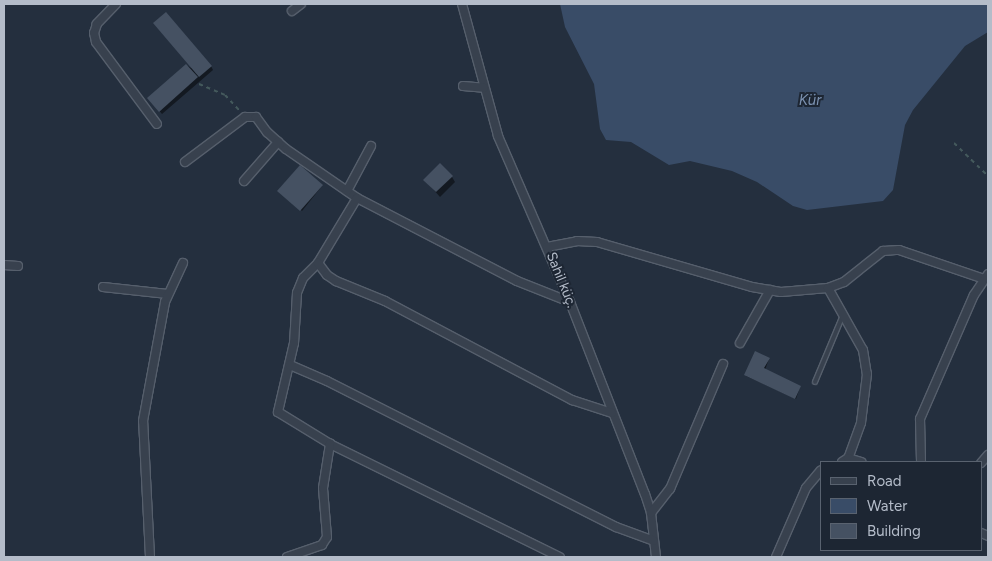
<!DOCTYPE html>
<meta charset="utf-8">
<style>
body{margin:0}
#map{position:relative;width:992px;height:561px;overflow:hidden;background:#242f3e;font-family:Figtree,sans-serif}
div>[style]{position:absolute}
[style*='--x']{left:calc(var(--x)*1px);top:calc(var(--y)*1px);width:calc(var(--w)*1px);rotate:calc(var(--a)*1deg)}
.water>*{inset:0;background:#394c67}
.shadow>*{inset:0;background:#0007}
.building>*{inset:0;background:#455162}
.path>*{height:2px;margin-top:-1px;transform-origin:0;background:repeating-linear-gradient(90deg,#44595c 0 4px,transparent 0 8px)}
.roads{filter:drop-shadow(1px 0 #565f6c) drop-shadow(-1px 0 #565f6c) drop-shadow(0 1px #565f6c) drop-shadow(0 -1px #565f6c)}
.service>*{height:4px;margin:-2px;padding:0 2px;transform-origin:2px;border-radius:2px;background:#38414e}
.minor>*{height:8px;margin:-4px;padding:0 4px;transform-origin:4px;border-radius:4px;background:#38414e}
span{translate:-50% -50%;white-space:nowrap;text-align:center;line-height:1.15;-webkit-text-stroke:4px #1d2633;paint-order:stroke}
.street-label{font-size:14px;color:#b4bcc9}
.water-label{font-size:15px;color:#7c92b1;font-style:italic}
.frame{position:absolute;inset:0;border:5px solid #b4bcc9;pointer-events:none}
.legend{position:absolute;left:820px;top:461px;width:162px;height:90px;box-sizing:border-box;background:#1d2633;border:1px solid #59626f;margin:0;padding:6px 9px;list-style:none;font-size:15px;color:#b4bcc9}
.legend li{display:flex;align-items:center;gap:10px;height:25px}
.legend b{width:25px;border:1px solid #59626f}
</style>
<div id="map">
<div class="water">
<div style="clip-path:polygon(560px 4px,988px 4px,988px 32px,965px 46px,913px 110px,905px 125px,893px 190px,883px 201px,807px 210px,793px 206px,757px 182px,732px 171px,690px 161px,669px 165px,631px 142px,606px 140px,600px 129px,594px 84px,565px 27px)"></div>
</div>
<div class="shadow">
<div style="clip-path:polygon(186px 65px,191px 68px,211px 66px,213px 70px,162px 114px,151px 101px)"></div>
<div style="clip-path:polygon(452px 177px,455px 182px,440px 197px,425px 180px)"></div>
<div style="clip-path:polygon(322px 186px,302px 211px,279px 192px)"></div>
<div style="clip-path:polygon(769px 359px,765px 370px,800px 387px,796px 399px,746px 376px)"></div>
</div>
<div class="building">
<div style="clip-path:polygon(166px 12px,212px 66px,199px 77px,153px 23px)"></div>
<div style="clip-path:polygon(186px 64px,198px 77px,159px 112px,147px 98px)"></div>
<div style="clip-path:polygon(440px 163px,453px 176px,436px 192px,423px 180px)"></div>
<div style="clip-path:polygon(300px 165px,323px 185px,300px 211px,277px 191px)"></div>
<div style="clip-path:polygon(755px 351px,770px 358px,764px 368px,801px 386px,795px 399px,744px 375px)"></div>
</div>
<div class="path">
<div style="--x:199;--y:84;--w:28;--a:23"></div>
<div style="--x:225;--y:95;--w:22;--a:47"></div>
<div style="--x:954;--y:143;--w:47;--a:44.1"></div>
</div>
<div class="roads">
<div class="service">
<div style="--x:815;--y:382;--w:73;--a:-67.3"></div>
</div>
<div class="minor">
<div style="--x:116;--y:4;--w:28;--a:134"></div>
<div style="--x:97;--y:24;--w:9;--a:108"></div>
<div style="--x:94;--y:33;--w:9;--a:77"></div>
<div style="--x:96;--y:42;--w:102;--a:53.4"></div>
<div style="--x:462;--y:4;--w:137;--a:74.7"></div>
<div style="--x:498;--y:136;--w:181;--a:66.6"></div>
<div style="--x:570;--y:302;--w:206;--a:68.7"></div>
<div style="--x:645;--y:494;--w:20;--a:72"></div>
<div style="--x:651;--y:513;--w:44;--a:83.5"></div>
<div style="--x:292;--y:11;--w:11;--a:-38"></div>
<div style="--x:463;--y:86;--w:21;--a:5"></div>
<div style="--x:185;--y:162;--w:75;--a:-36.9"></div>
<div style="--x:245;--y:117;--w:11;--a:0"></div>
<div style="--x:256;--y:117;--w:19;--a:54"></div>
<div style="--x:267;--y:132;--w:25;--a:42"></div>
<div style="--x:286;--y:149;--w:86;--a:34.6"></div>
<div style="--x:357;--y:198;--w:180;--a:27.4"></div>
<div style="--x:517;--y:281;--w:57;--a:21.6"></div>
<div style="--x:244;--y:181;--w:52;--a:-48.9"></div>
<div style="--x:347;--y:191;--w:51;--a:-61.9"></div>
<div style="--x:357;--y:198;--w:76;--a:121"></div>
<div style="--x:318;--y:263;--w:21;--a:135"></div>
<div style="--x:303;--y:278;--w:16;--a:112"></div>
<div style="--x:297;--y:293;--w:50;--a:93.4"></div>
<div style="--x:294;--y:343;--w:71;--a:103.1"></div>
<div style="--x:278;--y:412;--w:61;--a:31.6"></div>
<div style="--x:330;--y:444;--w:256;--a:26.2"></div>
<div style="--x:547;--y:247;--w:31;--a:-11"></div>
<div style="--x:577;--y:241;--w:20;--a:3"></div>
<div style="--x:597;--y:242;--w:161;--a:16.2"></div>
<div style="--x:752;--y:287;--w:29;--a:10"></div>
<div style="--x:781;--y:292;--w:47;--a:-4.9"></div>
<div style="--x:828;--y:288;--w:17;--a:-21"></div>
<div style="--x:844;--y:282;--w:50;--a:-38.5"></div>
<div style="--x:883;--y:251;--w:16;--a:-4"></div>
<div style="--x:899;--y:250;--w:90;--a:18.8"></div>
<div style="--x:318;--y:263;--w:15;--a:53"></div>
<div style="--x:327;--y:275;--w:11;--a:34"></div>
<div style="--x:336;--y:281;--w:53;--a:22.2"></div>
<div style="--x:385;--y:301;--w:212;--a:27.9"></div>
<div style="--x:572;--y:400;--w:42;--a:18"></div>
<div style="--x:4;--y:265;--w:14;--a:4"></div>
<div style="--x:103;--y:287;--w:65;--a:6.1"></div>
<div style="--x:828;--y:288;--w:71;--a:60.6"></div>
<div style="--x:863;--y:350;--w:24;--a:81"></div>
<div style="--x:867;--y:374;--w:49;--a:97"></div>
<div style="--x:861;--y:423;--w:37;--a:110"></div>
<div style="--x:848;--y:458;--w:7;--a:146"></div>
<div style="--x:740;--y:343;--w:61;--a:-60.5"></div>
<div style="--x:290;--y:365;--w:40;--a:23.4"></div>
<div style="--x:327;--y:381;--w:324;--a:26.8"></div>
<div style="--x:616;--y:527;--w:40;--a:20.2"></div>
<div style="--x:848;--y:458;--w:14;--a:17"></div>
<div style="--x:921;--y:462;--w:43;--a:-91.3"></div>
<div style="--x:920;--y:419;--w:135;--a:-66.5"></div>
<div style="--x:974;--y:295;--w:25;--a:-56"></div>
<div style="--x:981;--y:463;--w:11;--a:-49"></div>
<div style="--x:651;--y:513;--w:31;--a:-52"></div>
<div style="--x:670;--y:489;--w:136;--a:-67"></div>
<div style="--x:981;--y:533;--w:8;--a:23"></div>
<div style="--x:150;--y:557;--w:136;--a:-92.9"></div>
<div style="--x:143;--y:421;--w:121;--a:-79.5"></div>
<div style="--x:165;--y:302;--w:43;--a:-65.2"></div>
<div style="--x:287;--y:557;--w:37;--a:-19"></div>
<div style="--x:322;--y:545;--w:9;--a:-58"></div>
<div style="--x:327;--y:537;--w:49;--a:-94.7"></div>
<div style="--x:323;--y:488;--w:45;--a:-81"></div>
<div style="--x:776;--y:557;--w:75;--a:-66.5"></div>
<div style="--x:806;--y:488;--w:23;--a:-50"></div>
</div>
</div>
<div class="street-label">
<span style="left:561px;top:280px;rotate:68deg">Sahil küç.</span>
</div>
<div class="water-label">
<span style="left:810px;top:101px">Kür</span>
</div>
<div class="frame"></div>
<ul class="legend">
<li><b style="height:6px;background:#38414e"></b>Road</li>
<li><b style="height:14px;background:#394c67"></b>Water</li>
<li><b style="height:14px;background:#455162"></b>Building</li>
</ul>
</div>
